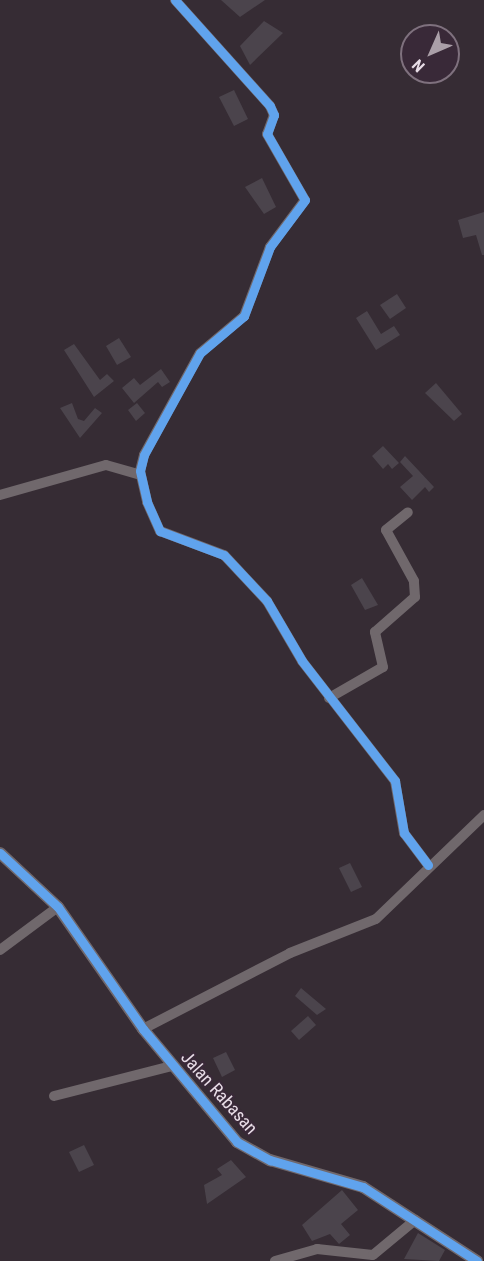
<!DOCTYPE html>
<style>
body{margin:0}
#map{position:relative;width:484px;height:1261px;overflow:hidden;background:#362c34;font-family:"Roboto Condensed",sans-serif}
div>[style]{position:absolute}
[style*='--x']{left:calc(var(--x)*1px);top:calc(var(--y)*1px);width:calc(var(--w)*1px);rotate:calc(var(--a)*1deg)}
.building>*{inset:0;background:#4b444c}
.minor>*{height:10px;margin:-5px;padding:0 5px;transform-origin:5px;border-radius:5px;background:#70686c}
.tertiary>*{height:12px;margin:-6px;padding:0 6px;transform-origin:6px;border-radius:6px;background:#70686c}
.cycleway>*{height:9px;margin:-4.5px;padding:0 4.5px;transform-origin:4.5px;border-radius:4.5px;background:#60a3ed}
span{translate:-50% -50%;white-space:nowrap;text-align:center;line-height:1.15;-webkit-text-stroke:4.5px #392938;paint-order:stroke}
.street-label{font-size:18px;color:#e8dde7}
.north{position:absolute;left:400px;top:24px;width:60px;height:60px;box-sizing:border-box;background:#392938;border:2px solid #7f717e;border-radius:50%;rotate:225deg;font-size:16px;font-weight:700;line-height:24px;text-align:center;color:#e8dde7}
.north::after{content:'';display:block;margin:auto;width:21px;height:27px;background:#aa9fa8;clip-path:polygon(50% 0,100% 100%,50% 72%,0 100%)}
</style>
<div id="map">
<div class="building">
<div style="clip-path:polygon(221px 0,265px 0,240px 17px)"></div>
<div style="clip-path:polygon(264px 21px,283px 33px,250px 65px,240px 46px)"></div>
<div style="clip-path:polygon(234px 90px,248px 119px,234px 126px,219px 97px)"></div>
<div style="clip-path:polygon(262px 178px,276px 207px,264px 214px,245px 187px)"></div>
<div style="clip-path:polygon(484px 212px,484px 255px,482px 255px,476px 235px,463px 238px,458px 220px)"></div>
<div style="clip-path:polygon(397px 294px,406px 308px,390px 319px,380px 305px)"></div>
<div style="clip-path:polygon(367px 311px,381px 334px,394px 326px,400px 335px,376px 350px,356px 318px)"></div>
<div style="clip-path:polygon(119px 338px,131px 357px,117px 365px,106px 346px)"></div>
<div style="clip-path:polygon(74px 344px,100px 380px,107px 374px,114px 381px,94px 397px,64px 350px)"></div>
<div style="clip-path:polygon(161px 369px,170px 382px,162px 387px,158px 382px,134px 403px,122px 388px,134px 378px,140px 385px)"></div>
<div style="clip-path:polygon(436px 383px,462px 414px,454px 421px,425px 393px)"></div>
<div style="clip-path:polygon(72px 403px,78px 419px,84px 421px,95px 408px,102px 413px,80px 438px,60px 408px)"></div>
<div style="clip-path:polygon(137px 403px,145px 413px,136px 421px,128px 410px)"></div>
<div style="clip-path:polygon(383px 446px,399px 463px,392px 469px,388px 464px,383px 469px,372px 456px)"></div>
<div style="clip-path:polygon(405px 456px,434px 487px,429px 492px,425px 487px,412px 500px,400px 487px,413px 476px,400px 462px)"></div>
<div style="clip-path:polygon(362px 578px,378px 605px,365px 610px,351px 585px)"></div>
<div style="clip-path:polygon(350px 863px,362px 887px,351px 892px,339px 868px)"></div>
<div style="clip-path:polygon(301px 988px,326px 1009px,317px 1015px,295px 996px)"></div>
<div style="clip-path:polygon(308px 1016px,316px 1025px,299px 1040px,291px 1031px)"></div>
<div style="clip-path:polygon(226px 1052px,235px 1070px,222px 1077px,213px 1058px)"></div>
<div style="clip-path:polygon(84px 1145px,94px 1165px,79px 1172px,69px 1152px)"></div>
<div style="clip-path:polygon(231px 1160px,246px 1177px,207px 1204px,204px 1185px,222px 1175px,217px 1169px)"></div>
<div style="clip-path:polygon(342px 1190px,358px 1210px,341px 1224px,350px 1235px,339px 1244px,330px 1234px,312px 1241px,302px 1225px)"></div>
<div style="clip-path:polygon(418px 1233px,445px 1250px,439px 1261px,404px 1259px)"></div>
</div>
<div class="minor">
<div style="--x:175;--y:0;--w:142;--a:48.1"></div>
<div style="--x:270;--y:106;--w:10;--a:66"></div>
<div style="--x:274;--y:115;--w:20;--a:110"></div>
<div style="--x:267;--y:134;--w:76;--a:60.1"></div>
<div style="--x:305;--y:200;--w:59;--a:126.7"></div>
<div style="--x:270;--y:247;--w:74;--a:110.6"></div>
<div style="--x:244;--y:316;--w:57;--a:139.9"></div>
<div style="--x:200;--y:353;--w:116;--a:118.8"></div>
<div style="--x:144;--y:455;--w:16;--a:104"></div>
<div style="--x:140;--y:471;--w:32;--a:77"></div>
<div style="--x:147;--y:502;--w:32;--a:66"></div>
<div style="--x:160;--y:531;--w:68;--a:20.6"></div>
<div style="--x:224;--y:555;--w:63;--a:46.9"></div>
<div style="--x:267;--y:601;--w:69;--a:59.7"></div>
<div style="--x:302;--y:661;--w:152;--a:52.2"></div>
<div style="--x:395;--y:781;--w:53;--a:80.2"></div>
<div style="--x:404;--y:833;--w:40;--a:53"></div>
<div style="--x:0;--y:495;--w:110;--a:-15.8"></div>
<div style="--x:106;--y:465;--w:35;--a:16"></div>
<div style="--x:329;--y:698;--w:62;--a:-29.9"></div>
<div style="--x:383;--y:667;--w:36;--a:-103"></div>
<div style="--x:375;--y:632;--w:53;--a:-41.2"></div>
<div style="--x:415;--y:597;--w:16;--a:-94"></div>
<div style="--x:414;--y:581;--w:58;--a:-118.8"></div>
<div style="--x:386;--y:530;--w:28;--a:-39"></div>
<div style="--x:0;--y:950;--w:72;--a:-36.6"></div>
<div style="--x:143;--y:1029;--w:165;--a:-27.3"></div>
<div style="--x:290;--y:953;--w:92;--a:-21.6"></div>
<div style="--x:376;--y:919;--w:150;--a:-43.9"></div>
<div style="--x:54;--y:1096;--w:122;--a:-14.3"></div>
<div style="--x:275;--y:1261;--w:44;--a:-15.9"></div>
<div style="--x:317;--y:1249;--w:56;--a:6.1"></div>
<div style="--x:373;--y:1255;--w:55;--a:-39.8"></div>
</div>
<div class="tertiary">
<div style="--x:0;--y:853;--w:79;--a:43"></div>
<div style="--x:58;--y:907;--w:149;--a:55.1"></div>
<div style="--x:143;--y:1029;--w:147;--a:50.2"></div>
<div style="--x:237;--y:1142;--w:38;--a:29"></div>
<div style="--x:270;--y:1160;--w:97;--a:16.2"></div>
<div style="--x:363;--y:1187;--w:136;--a:33"></div>
</div>
<div class="cycleway">
<div style="--x:175;--y:0;--w:142;--a:48.1"></div>
<div style="--x:270;--y:106;--w:10;--a:66"></div>
<div style="--x:274;--y:115;--w:20;--a:110"></div>
<div style="--x:267;--y:134;--w:76;--a:60.1"></div>
<div style="--x:305;--y:200;--w:59;--a:126.7"></div>
<div style="--x:270;--y:247;--w:74;--a:110.6"></div>
<div style="--x:244;--y:316;--w:57;--a:139.9"></div>
<div style="--x:200;--y:353;--w:116;--a:118.8"></div>
<div style="--x:144;--y:455;--w:16;--a:104"></div>
<div style="--x:140;--y:471;--w:32;--a:77"></div>
<div style="--x:147;--y:502;--w:32;--a:66"></div>
<div style="--x:160;--y:531;--w:68;--a:20.6"></div>
<div style="--x:224;--y:555;--w:63;--a:46.9"></div>
<div style="--x:267;--y:601;--w:69;--a:59.7"></div>
<div style="--x:302;--y:661;--w:152;--a:52.2"></div>
<div style="--x:395;--y:781;--w:53;--a:80.2"></div>
<div style="--x:404;--y:833;--w:40;--a:53"></div>
<div style="--x:0;--y:853;--w:79;--a:43"></div>
<div style="--x:58;--y:907;--w:149;--a:55.1"></div>
<div style="--x:143;--y:1029;--w:147;--a:50.2"></div>
<div style="--x:237;--y:1142;--w:38;--a:29"></div>
<div style="--x:270;--y:1160;--w:97;--a:16.2"></div>
<div style="--x:363;--y:1187;--w:136;--a:33"></div>
</div>
<div class="street-label">
<span style="left:219px;top:1093px;rotate:48deg">Jalan Rabasan</span>
</div>
<div class="north">N</div>
</div>
